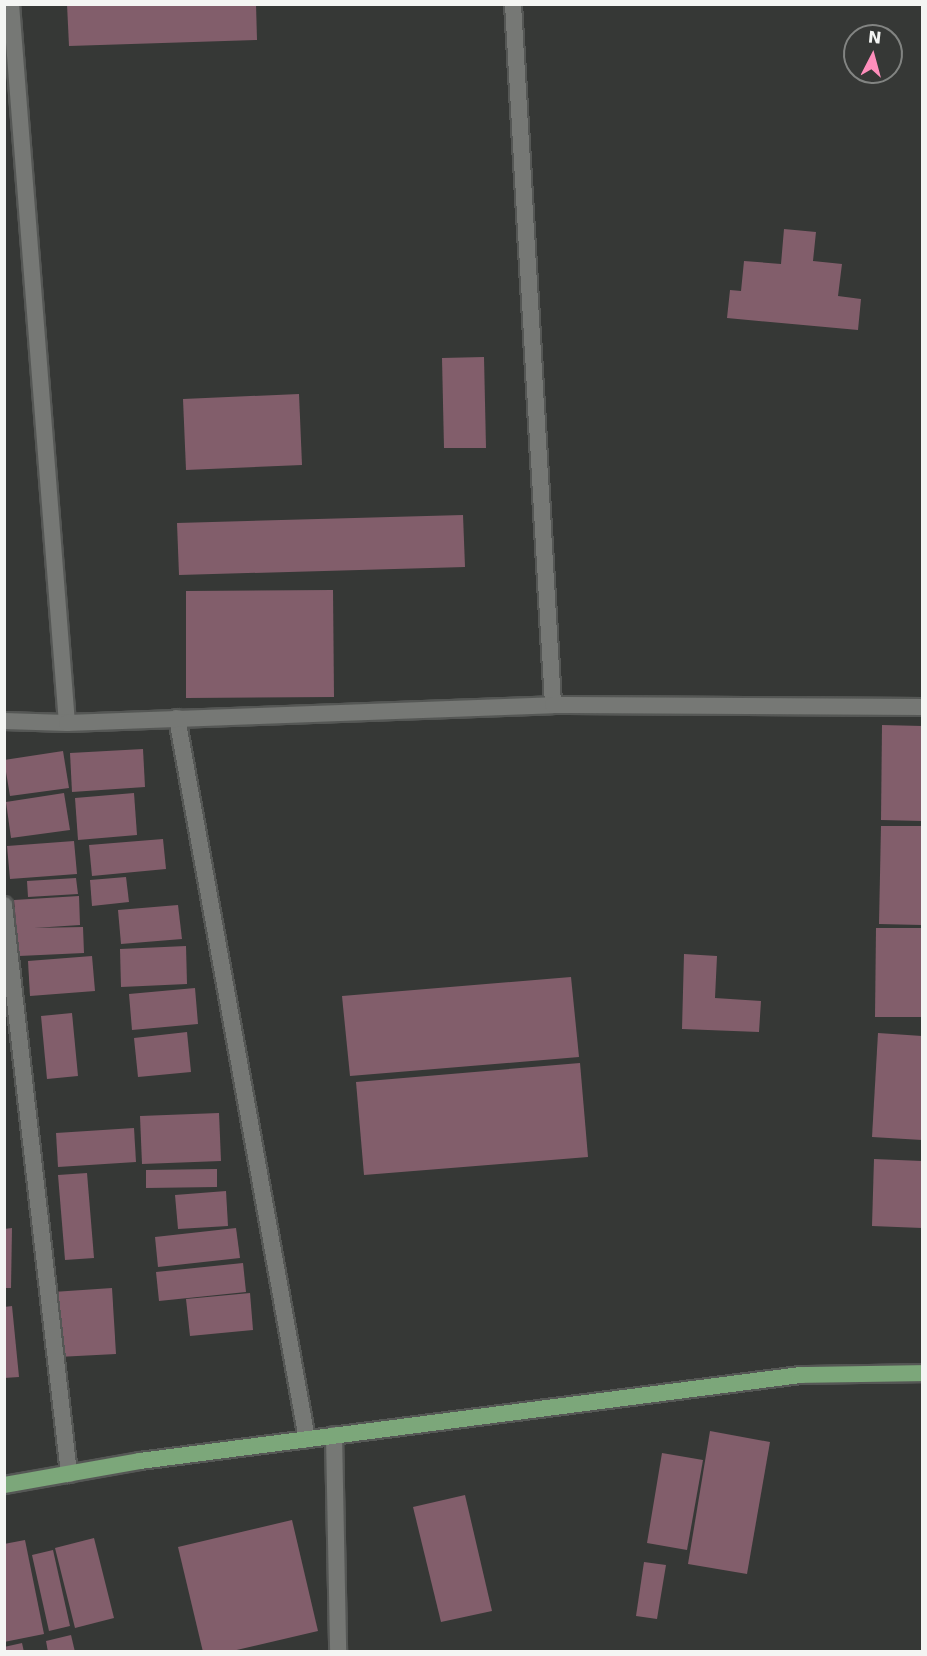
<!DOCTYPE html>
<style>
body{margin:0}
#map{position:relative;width:927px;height:1656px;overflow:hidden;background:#363836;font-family:"DejaVu Sans",sans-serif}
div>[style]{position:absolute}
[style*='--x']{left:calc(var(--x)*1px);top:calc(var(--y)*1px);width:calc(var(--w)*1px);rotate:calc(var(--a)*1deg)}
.building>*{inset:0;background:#825e6b}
.roads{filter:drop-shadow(2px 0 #555755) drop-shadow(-2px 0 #555755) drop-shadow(0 2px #555755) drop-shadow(0 -2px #555755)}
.minor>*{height:16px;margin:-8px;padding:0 8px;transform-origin:8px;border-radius:8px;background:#767875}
.primary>*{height:16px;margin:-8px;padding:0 8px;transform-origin:8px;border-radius:8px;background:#7ca77a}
span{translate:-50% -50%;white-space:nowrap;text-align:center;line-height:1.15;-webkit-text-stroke:4.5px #363836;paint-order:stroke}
.frame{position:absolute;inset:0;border:6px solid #f4f5f3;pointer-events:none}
.north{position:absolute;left:843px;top:24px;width:60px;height:60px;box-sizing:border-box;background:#363836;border:2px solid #828482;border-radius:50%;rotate:6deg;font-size:16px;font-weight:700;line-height:24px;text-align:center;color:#f4f5f3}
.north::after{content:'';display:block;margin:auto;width:21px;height:27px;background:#fe8ebb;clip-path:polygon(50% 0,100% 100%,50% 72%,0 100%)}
</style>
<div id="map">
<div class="building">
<div style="clip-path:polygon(67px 4px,256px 4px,257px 40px,69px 46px)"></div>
<div style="clip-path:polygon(784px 229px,816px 232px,813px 261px,842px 264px,838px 296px,861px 299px,858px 330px,727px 318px,730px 290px,741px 291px,744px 261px,781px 264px)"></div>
<div style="clip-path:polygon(484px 357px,486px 448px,444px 448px,442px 358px)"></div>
<div style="clip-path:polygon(299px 394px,302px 465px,186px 470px,183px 399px)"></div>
<div style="clip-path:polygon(463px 515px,465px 567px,179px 575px,177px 523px)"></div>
<div style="clip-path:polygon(333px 590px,334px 697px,186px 698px,186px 591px)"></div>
<div style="clip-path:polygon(882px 725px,922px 726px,922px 821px,881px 820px)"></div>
<div style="clip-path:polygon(143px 749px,145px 787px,72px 792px,70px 753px)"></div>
<div style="clip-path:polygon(63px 751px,69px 788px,10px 796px,4px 760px)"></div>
<div style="clip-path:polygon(64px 793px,70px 830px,11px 838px,6px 802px)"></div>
<div style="clip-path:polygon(134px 793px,137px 835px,78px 840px,75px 798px)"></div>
<div style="clip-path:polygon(881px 826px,922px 826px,922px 925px,879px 924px)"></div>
<div style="clip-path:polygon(163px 839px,166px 869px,92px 876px,89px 845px)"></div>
<div style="clip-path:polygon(74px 841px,77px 874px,10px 879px,7px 846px)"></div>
<div style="clip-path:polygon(126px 877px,129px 902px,92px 906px,90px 880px)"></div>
<div style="clip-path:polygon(76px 878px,78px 894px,28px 897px,27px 881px)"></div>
<div style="clip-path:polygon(79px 896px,80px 925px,34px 928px,83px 927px,84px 953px,19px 956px,14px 900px)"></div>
<div style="clip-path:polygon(178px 905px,182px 939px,121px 944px,118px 910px)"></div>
<div style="clip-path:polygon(876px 928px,922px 928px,922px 1017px,875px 1017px)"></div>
<div style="clip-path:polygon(186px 946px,187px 984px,121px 987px,120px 949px)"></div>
<div style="clip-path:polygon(684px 954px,717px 956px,715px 998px,761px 1001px,759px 1032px,682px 1029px)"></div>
<div style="clip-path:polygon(92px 956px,95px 991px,30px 996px,28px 961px)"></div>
<div style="clip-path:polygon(571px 977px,579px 1057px,350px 1076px,342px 996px)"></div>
<div style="clip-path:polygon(195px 988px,198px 1024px,132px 1030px,129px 994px)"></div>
<div style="clip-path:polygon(72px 1013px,78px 1076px,47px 1079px,41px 1016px)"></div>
<div style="clip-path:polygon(187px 1032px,191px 1072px,138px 1077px,134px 1038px)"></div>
<div style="clip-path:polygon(878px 1033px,922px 1036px,922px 1140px,872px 1137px)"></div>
<div style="clip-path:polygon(580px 1063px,588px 1157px,364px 1175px,356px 1082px)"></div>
<div style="clip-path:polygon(219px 1113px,221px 1161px,142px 1164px,140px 1116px)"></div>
<div style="clip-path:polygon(134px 1128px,136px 1162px,58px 1167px,56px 1133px)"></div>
<div style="clip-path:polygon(874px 1159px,922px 1161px,922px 1228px,872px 1226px)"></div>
<div style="clip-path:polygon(217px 1169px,217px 1187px,146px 1188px,146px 1170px)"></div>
<div style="clip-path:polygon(87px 1173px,94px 1258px,65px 1260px,58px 1175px)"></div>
<div style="clip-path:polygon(226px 1191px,228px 1226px,178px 1229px,175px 1195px)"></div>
<div style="clip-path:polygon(12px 1228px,11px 1288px,4px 1288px,4px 1229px)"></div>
<div style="clip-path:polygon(236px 1228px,240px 1258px,158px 1267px,155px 1237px)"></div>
<div style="clip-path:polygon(243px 1263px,246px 1292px,159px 1301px,156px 1272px)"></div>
<div style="clip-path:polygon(112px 1288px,116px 1354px,58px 1357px,53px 1292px)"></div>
<div style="clip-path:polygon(250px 1293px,253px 1330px,190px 1336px,186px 1299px)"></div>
<div style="clip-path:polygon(12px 1306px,19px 1377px,4px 1378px,4px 1307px)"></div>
<div style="clip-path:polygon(710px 1431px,770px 1442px,747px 1574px,688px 1564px)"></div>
<div style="clip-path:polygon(662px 1453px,703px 1460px,687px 1550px,647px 1543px)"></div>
<div style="clip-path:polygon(465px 1495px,492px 1611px,441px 1622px,413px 1507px)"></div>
<div style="clip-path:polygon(292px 1520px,318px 1631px,228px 1652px,203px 1652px,178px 1547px)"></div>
<div style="clip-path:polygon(94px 1538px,114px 1618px,75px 1628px,55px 1548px)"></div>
<div style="clip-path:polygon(25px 1540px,44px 1634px,4px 1642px,4px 1544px)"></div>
<div style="clip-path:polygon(53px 1550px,70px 1626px,49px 1631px,32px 1555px)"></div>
<div style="clip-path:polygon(644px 1562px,666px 1565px,657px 1619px,636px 1616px)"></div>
<div style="clip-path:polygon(71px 1635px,75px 1652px,48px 1652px,46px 1641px)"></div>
<div style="clip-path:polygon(22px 1643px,24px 1652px,4px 1652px,4px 1647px)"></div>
</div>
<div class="roads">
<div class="minor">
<div style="--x:11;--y:4;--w:721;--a:85.55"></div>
<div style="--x:513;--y:4;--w:702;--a:86.73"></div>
<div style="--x:177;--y:718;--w:733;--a:79.78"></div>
<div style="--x:4;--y:721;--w:63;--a:1.8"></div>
<div style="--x:67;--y:723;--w:486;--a:-2.1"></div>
<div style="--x:553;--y:705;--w:369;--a:0.3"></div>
<div style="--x:4;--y:905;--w:573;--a:83.48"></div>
<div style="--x:334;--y:1435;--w:217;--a:88.9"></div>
</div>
<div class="primary">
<div style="--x:4;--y:1485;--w:138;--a:-10"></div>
<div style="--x:140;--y:1461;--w:666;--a:-7.42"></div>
<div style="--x:800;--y:1375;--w:122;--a:-0.9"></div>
</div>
</div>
<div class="frame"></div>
<div class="north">N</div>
</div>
